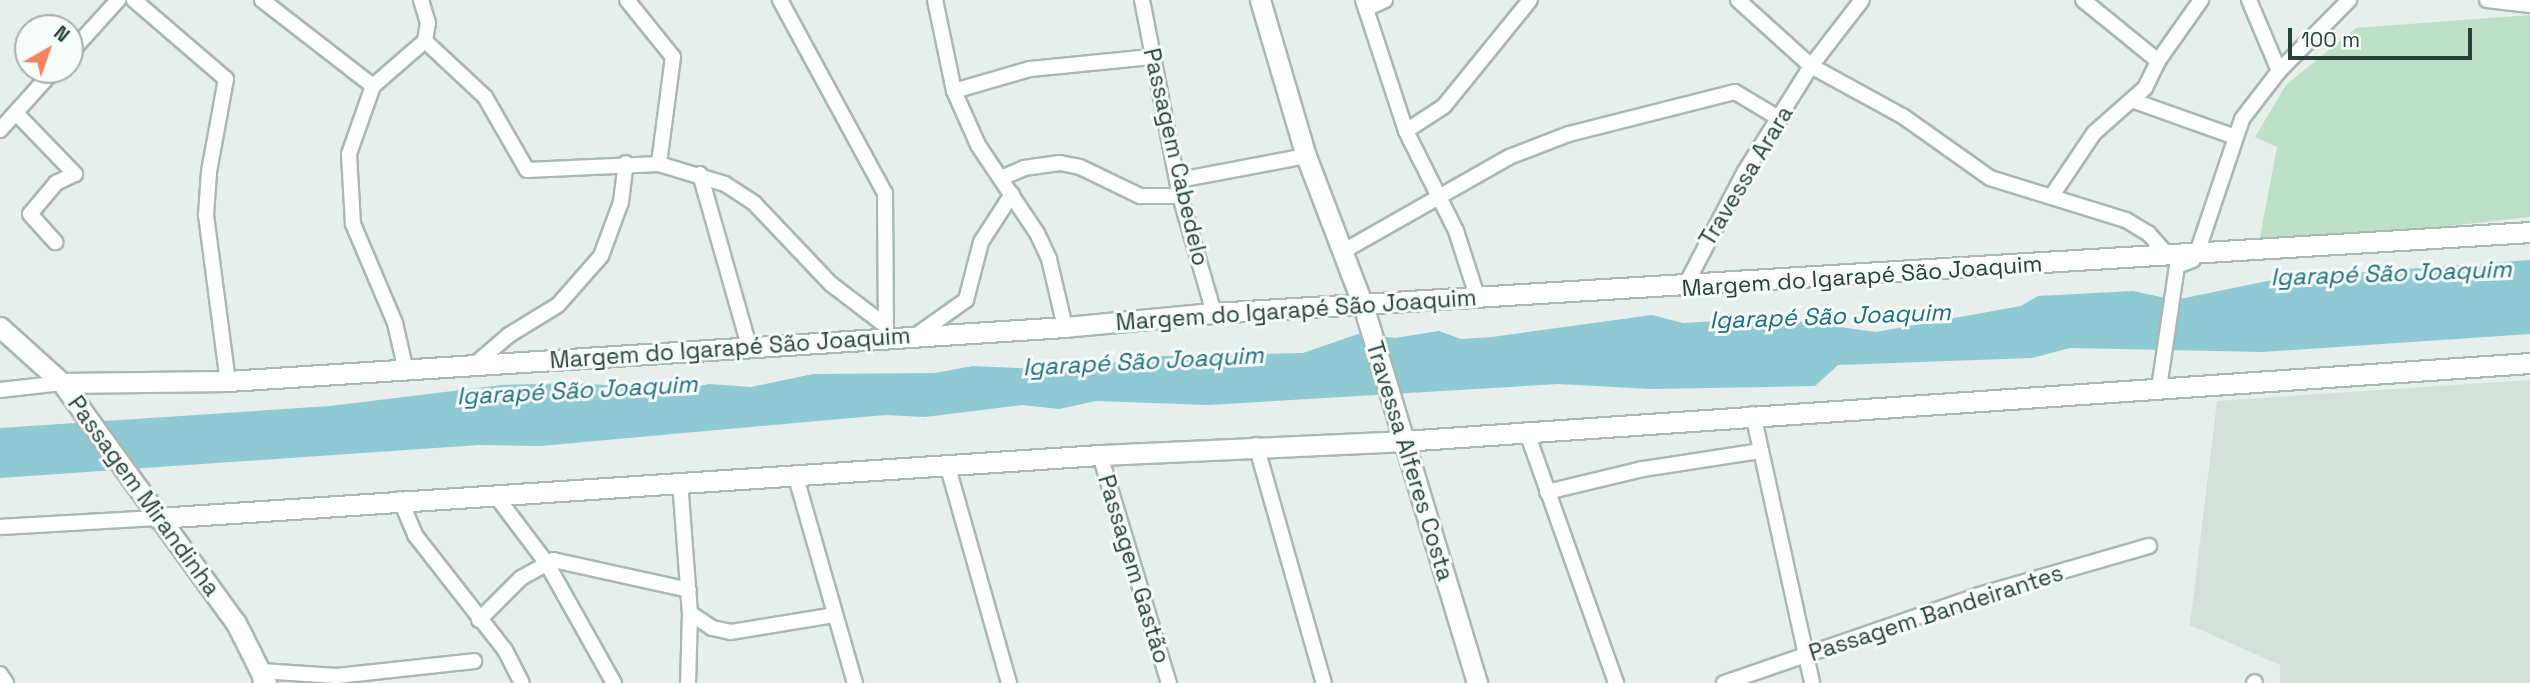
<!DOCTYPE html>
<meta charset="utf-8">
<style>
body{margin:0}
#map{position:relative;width:2530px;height:683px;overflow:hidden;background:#e6efeb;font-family:"Space Grotesk",sans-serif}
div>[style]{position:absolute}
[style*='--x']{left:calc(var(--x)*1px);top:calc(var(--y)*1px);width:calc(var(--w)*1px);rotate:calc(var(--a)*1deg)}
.built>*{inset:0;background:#d4dfda}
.green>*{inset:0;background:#bfe0c8}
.water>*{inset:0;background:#8ec9d4}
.roads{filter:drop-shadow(2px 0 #a8b8b2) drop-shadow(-2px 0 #a8b8b2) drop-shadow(0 2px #a8b8b2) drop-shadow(0 -2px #a8b8b2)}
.street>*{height:14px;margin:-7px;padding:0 7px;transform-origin:7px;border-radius:7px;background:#fff}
.secondary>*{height:19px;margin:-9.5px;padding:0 9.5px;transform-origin:9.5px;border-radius:9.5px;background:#fff}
span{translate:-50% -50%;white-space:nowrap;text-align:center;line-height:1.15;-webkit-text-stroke:6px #f7fbf9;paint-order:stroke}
.street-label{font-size:23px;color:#24423a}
.water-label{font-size:24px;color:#1c6f80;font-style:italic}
.north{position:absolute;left:14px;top:14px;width:70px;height:70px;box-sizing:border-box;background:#f7fbf9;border:2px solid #a3b1ad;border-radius:50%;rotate:40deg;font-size:19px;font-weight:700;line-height:28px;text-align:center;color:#24423a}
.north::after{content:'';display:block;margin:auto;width:24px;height:32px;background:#f4845f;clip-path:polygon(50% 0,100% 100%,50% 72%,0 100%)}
.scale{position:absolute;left:2288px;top:28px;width:184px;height:32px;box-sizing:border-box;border:4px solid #24423a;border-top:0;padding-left:9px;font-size:21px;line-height:24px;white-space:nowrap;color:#24423a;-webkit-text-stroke:5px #f7fbf9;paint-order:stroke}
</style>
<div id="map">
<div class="built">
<div style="clip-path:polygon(2530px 380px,2530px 683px,2280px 683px,2280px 665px,2190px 625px,2217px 401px)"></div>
</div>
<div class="green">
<div style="clip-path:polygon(2530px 15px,2530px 217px,2258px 247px,2277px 147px,2255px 137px,2286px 85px,2356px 28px)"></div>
</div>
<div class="water">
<div style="clip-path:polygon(2530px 260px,2530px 334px,2263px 352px,2070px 348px,2032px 358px,1838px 365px,1815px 386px,1651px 389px,1558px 384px,1209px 405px,1096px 401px,1059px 409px,1022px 405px,925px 417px,885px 415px,540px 446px,479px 445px,0 478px,0 428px,330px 406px,502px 385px,579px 383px,676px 391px,709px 384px,751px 387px,813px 374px,935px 373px,973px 366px,1060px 370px,1162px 356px,1303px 353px,1358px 334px,1395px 338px,1439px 331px,1461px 339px,1492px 337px,1652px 315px,1683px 323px,1772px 318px,1876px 332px,2021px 306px,2038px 296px,2133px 291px,2175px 300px,2282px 278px)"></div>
</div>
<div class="roads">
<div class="street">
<div style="--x:134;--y:0;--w:121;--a:40.7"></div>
<div style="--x:226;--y:79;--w:95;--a:100.4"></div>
<div style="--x:209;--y:172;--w:43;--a:94"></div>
<div style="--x:206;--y:215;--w:167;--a:82.5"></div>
<div style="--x:262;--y:0;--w:140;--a:37.8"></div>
<div style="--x:627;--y:0;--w:73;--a:51.1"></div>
<div style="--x:673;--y:57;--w:108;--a:97.5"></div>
<div style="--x:780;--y:0;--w:220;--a:61.5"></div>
<div style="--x:885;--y:193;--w:139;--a:89.6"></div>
<div style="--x:935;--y:0;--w:93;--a:78.2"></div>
<div style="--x:954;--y:91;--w:59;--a:66"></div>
<div style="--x:978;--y:145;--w:106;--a:56.2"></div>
<div style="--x:1037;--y:233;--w:29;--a:65"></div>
<div style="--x:1049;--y:259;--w:70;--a:76.8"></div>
<div style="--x:1142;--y:0;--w:200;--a:79"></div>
<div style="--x:1180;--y:196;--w:122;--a:73.8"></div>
<div style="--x:1363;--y:0;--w:138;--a:71.8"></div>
<div style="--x:1406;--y:131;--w:112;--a:63.4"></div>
<div style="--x:1456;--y:231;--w:68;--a:72.1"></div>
<div style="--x:1738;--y:0;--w:98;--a:42.1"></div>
<div style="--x:1811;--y:66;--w:106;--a:28.7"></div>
<div style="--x:1904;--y:117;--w:105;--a:35.3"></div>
<div style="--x:1990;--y:178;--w:142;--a:17.2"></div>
<div style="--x:2126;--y:220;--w:26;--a:31"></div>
<div style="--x:2148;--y:233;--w:27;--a:48"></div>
<div style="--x:2083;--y:0;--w:97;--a:39.1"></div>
<div style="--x:2249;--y:0;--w:77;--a:67.1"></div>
<div style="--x:2487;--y:0;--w:43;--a:6.6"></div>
<div style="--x:1366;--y:9;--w:21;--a:-25"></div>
<div style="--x:425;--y:41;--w:82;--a:43"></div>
<div style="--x:485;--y:97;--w:84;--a:60.1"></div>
<div style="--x:527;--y:170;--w:132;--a:-2.6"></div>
<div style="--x:659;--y:164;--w:69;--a:16.9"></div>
<div style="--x:725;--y:184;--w:35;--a:33"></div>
<div style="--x:754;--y:203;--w:112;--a:46.5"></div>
<div style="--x:831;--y:284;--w:69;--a:37.4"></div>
<div style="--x:70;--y:53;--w:72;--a:-47.8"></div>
<div style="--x:954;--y:91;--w:79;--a:-16.1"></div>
<div style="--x:1030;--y:69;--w:122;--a:-5.7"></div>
<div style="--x:2134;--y:101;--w:105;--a:19.5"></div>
<div style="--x:16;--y:113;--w:85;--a:46"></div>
<div style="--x:75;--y:174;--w:21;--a:155"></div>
<div style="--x:56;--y:183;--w:40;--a:130"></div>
<div style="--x:30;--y:214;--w:38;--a:48"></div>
<div style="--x:0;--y:130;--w:81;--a:-48"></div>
<div style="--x:1406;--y:131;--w:45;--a:-33.3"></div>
<div style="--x:1444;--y:106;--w:136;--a:-50.9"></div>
<div style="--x:700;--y:174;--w:179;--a:74.1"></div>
<div style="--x:1001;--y:178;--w:25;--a:-23"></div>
<div style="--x:1024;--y:168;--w:36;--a:-8"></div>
<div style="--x:1060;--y:163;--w:20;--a:11"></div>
<div style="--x:1080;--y:167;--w:67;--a:25.8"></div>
<div style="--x:1140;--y:196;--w:40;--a:0"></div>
<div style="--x:1179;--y:180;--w:129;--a:-10.7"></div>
<div style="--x:2051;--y:197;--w:77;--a:-56.1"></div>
<div style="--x:2094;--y:133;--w:68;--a:-41.4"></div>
<div style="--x:2145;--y:88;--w:30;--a:-64"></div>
<div style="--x:2158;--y:61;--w:75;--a:-54.8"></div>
<div style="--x:2198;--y:250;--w:138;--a:-71.4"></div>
<div style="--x:2242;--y:119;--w:61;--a:-52.4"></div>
<div style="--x:2279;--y:71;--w:100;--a:-45.4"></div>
<div style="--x:1342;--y:252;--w:192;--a:-29.6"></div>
<div style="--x:1509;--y:157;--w:64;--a:-21"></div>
<div style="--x:1569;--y:134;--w:171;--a:-14.2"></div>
<div style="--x:1735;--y:92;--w:52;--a:31"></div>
<div style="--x:1684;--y:288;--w:130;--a:-62.4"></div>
<div style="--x:1744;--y:173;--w:126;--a:-57.9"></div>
<div style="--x:1811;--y:66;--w:83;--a:-52.3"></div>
<div style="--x:918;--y:334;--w:59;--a:-35.3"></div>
<div style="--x:966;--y:300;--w:60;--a:-75.5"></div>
<div style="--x:981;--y:242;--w:57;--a:-57.1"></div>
<div style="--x:474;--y:365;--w:46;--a:-40.6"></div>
<div style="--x:509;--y:335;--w:57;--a:-31.5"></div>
<div style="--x:558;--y:305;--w:65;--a:-48.7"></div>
<div style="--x:601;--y:256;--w:58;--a:-69.7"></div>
<div style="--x:621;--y:202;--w:39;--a:-83"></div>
<div style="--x:405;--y:367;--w:45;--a:-102.8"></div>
<div style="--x:395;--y:323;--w:108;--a:-113"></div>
<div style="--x:353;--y:224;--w:70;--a:-93.3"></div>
<div style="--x:349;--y:154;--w:72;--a:-70.6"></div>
<div style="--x:373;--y:86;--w:69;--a:-40.9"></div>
<div style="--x:425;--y:41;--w:18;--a:-81"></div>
<div style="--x:428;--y:23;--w:24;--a:-107"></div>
<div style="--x:2159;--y:388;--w:123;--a:-81.6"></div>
<div style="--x:2177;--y:266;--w:17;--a:-21"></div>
<div style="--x:0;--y:390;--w:62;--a:-6.4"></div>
<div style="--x:1753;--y:414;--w:275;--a:77.6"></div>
<div style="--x:1526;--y:430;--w:269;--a:70.4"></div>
<div style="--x:1256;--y:445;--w:248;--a:74.1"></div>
<div style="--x:1100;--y:455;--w:238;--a:73.2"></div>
<div style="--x:947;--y:464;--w:228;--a:74.2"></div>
<div style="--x:795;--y:474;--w:217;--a:74"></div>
<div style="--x:680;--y:481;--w:132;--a:85.7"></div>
<div style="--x:690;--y:613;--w:70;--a:91.6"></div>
<div style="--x:1547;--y:492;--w:99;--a:-13.5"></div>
<div style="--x:1643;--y:469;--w:119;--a:-8.7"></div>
<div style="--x:496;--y:496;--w:83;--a:52.9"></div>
<div style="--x:546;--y:562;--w:139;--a:60.7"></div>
<div style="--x:400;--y:499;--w:39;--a:67"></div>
<div style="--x:415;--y:535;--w:146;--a:52"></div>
<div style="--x:505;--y:650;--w:37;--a:63"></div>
<div style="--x:0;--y:527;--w:158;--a:-3.3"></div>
<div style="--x:690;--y:613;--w:27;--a:34"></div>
<div style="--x:712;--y:628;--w:19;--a:12"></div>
<div style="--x:731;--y:632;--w:105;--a:-9.3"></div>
<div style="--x:479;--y:620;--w:59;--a:-45"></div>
<div style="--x:521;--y:578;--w:37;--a:-29"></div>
<div style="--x:553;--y:560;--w:139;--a:12.4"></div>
<div style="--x:0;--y:674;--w:11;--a:56"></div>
<div style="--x:260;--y:679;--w:8;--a:-83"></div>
<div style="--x:261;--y:671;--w:76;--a:3.8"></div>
<div style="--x:337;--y:676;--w:138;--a:-6.2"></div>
<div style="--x:1724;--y:683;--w:270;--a:-19"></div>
<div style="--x:1979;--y:595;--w:177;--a:-16.1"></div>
<div style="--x:2254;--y:683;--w:1;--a:-45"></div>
</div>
<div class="secondary">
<div style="--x:1260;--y:0;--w:163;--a:73.6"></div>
<div style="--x:1306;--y:156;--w:160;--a:69.1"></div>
<div style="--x:1363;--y:305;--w:395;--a:73.2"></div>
<div style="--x:0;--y:327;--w:84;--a:42.1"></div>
<div style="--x:62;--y:383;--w:296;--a:54.1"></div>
<div style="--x:236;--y:623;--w:67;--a:63.4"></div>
<div style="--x:62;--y:383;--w:166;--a:-0.7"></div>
<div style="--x:228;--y:381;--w:839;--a:-3.69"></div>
<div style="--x:1065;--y:327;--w:150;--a:-5.4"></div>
<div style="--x:1214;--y:313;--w:1318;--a:-3.52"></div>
<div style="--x:158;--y:518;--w:944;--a:-3.83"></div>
<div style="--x:1100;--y:455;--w:303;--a:-2.6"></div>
<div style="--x:1403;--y:441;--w:1130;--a:-3.96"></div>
</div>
</div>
<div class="street-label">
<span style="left:1176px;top:157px;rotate:77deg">Passagem Cabedelo</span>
<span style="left:1746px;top:176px;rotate:-59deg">Travessa Arara</span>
<span style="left:1862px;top:276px;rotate:-4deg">Margem do Igarapé São Joaquim</span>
<span style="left:1296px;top:310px;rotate:-4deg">Margem do Igarapé São Joaquim</span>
<span style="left:730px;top:348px;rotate:-4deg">Margem do Igarapé São Joaquim</span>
<span style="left:1410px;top:461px;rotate:73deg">Travessa Alferes Costa</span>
<span style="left:144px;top:496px;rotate:54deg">Passagem Mirandinha</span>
<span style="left:1134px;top:569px;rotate:73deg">Passagem Gastão</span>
<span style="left:1936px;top:613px;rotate:-18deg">Passagem Bandeirantes</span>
</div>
<div class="water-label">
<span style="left:2391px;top:273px;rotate:-2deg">Igarapé São Joaquim</span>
<span style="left:1830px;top:316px;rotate:-2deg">Igarapé São Joaquim</span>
<span style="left:1143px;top:361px;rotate:-3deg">Igarapé São Joaquim</span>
<span style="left:577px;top:390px;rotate:-3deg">Igarapé São Joaquim</span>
</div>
<div class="north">N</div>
<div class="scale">100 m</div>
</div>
